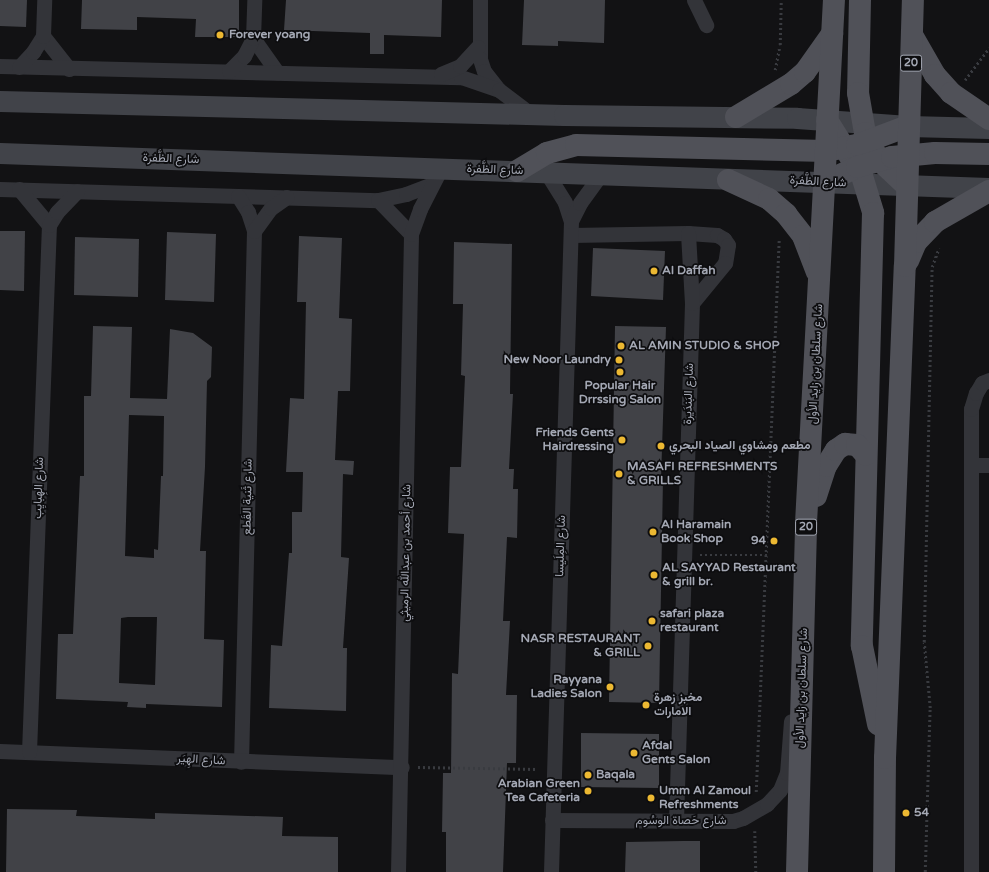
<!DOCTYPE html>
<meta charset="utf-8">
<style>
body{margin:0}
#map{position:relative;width:989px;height:872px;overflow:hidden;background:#121214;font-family:"Varela Round",Vazirmatn,sans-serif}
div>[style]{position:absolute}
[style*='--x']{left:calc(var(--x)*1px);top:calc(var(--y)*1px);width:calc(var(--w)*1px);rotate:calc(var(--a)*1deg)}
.building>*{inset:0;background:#414247}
.path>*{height:2.5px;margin-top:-1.25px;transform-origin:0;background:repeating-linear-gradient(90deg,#393b40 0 2px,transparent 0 5px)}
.street>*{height:15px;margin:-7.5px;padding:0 7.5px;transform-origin:7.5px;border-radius:7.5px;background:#333439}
.secondary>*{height:21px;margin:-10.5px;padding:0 10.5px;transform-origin:10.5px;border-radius:10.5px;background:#414349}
.primary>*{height:22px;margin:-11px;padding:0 11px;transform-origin:11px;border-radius:11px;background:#505158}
.dots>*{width:11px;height:11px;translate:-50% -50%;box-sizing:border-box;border:2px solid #0d0d0f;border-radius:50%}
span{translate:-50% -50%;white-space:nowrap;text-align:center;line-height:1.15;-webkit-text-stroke:3.5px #0d0d0f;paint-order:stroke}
.shield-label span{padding:1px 3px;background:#0d0d0f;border:1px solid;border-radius:3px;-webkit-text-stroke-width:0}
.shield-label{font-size:11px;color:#a4a8b4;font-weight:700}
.poi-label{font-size:12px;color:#a4a8b4;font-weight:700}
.left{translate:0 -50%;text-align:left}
.right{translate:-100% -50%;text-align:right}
.street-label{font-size:12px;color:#a4a8b4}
</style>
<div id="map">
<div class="building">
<div style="clip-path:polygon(0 0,27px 0,26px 27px,0 26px)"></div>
<div style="clip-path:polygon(82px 0,239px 0,239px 37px,195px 37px,196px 19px,137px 17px,137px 30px,81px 29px)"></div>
<div style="clip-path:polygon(286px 0,442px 0,441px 37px,384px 35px,384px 54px,370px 54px,370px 33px,284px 30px)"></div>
<div style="clip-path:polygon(524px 0,605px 0,604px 43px,558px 41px,558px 46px,522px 45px)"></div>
<div style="clip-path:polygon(0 231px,25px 231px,24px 291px,0 290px)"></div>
<div style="clip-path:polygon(167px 232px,216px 234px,214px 302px,165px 300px)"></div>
<div style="clip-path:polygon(299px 236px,342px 238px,339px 318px,352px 319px,350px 391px,338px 391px,335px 460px,354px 461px,353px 475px,343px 474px,341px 557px,349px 558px,343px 648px,347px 648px,346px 711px,269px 708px,271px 645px,282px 646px,289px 553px,292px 553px,292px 512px,302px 512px,303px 472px,286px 472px,290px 398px,304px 399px,306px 302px,297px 302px)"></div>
<div style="clip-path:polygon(75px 237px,139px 239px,138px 297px,74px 295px)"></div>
<div style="clip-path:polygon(454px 242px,512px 244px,510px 394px,513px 394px,509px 469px,514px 469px,513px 489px,518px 489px,517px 538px,507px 537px,503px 621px,510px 621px,506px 695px,517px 695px,516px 763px,507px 763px,503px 872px,446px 872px,446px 832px,442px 832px,443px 773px,451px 773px,452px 673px,458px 674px,464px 534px,448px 533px,450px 467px,461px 467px,465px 376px,461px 375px,463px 304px,453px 304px)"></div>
<div style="clip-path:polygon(593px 248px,665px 251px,663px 300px,591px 296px)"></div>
<div style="clip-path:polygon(evenodd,93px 326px,132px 327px,130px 398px,167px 399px,170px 329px,193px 333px,212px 347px,211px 377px,207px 381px,205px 467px,200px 551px,206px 551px,204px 639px,224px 640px,222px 707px,146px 704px,146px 708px,127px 707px,128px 702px,56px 699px,58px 634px,73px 634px,80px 476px,84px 476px,84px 396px,91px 396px,93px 326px,129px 415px,164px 416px,163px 476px,161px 476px,158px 550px,154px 549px,154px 558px,125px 556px,129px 415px,93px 326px,128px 617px,157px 617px,155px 685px,119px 683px,121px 618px,128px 617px)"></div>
<div style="clip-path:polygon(615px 326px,666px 327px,661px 479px,663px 479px,659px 703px,609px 702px)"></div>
<div style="clip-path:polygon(581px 733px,659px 734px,659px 788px,581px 787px)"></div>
<div style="clip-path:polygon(7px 809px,77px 810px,76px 816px,155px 819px,155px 813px,283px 817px,282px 836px,338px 837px,338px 872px,6px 872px)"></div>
<div style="clip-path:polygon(683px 841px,700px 841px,700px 872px,625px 872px,626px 842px)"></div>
</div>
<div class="path">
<div style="--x:775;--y:70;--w:25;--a:-79"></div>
<div style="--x:780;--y:45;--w:45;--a:-88.7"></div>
<div style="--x:965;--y:80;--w:40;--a:-53"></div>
<div style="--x:700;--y:555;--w:67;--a:0"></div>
<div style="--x:418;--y:767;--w:119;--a:1"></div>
<div style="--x:756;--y:792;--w:553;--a:-87.62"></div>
<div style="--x:755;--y:831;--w:41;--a:88.6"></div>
<div style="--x:925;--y:872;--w:164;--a:-88.3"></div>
<div style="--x:930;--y:708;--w:66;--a:-95.2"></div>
<div style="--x:924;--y:642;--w:375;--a:-88.8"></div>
<div style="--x:932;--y:267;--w:20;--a:-70"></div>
</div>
<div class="street">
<div style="--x:480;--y:0;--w:59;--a:90"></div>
<div style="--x:480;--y:59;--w:13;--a:72"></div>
<div style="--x:484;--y:71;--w:23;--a:52"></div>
<div style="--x:694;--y:0;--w:28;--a:64"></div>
<div style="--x:43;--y:36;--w:42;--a:51.8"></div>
<div style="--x:253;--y:38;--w:42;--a:54.8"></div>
<div style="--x:0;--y:66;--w:461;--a:1.4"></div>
<div style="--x:461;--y:77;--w:40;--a:18.9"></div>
<div style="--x:499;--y:90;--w:41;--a:37.1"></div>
<div style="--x:19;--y:67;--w:21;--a:-47"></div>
<div style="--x:33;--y:52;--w:19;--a:-58"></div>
<div style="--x:43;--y:36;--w:36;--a:-88"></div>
<div style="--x:229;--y:71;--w:21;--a:-45"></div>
<div style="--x:244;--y:56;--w:20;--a:-63"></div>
<div style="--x:253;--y:38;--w:38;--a:-88"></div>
<div style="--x:441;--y:74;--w:21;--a:-23"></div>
<div style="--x:460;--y:66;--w:26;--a:-47"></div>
<div style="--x:546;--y:172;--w:36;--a:58"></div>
<div style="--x:565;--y:203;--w:19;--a:72"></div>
<div style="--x:0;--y:189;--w:378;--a:1.7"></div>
<div style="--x:378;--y:200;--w:29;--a:-12"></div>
<div style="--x:406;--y:194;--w:28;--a:-21"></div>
<div style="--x:19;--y:189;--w:47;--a:50.2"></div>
<div style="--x:238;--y:196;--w:19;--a:58"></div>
<div style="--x:248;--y:212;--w:20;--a:72"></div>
<div style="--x:254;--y:231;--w:531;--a:91.4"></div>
<div style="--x:378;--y:200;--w:47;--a:45.9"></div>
<div style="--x:254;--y:231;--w:29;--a:-54"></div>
<div style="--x:271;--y:208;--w:19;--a:-35"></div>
<div style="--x:571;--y:235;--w:117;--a:-1"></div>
<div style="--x:688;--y:233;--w:29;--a:4"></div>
<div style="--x:717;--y:235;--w:8;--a:30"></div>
<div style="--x:724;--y:239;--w:7;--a:56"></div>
<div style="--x:728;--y:245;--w:18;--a:99"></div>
<div style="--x:725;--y:263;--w:52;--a:129.5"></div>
<div style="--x:972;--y:465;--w:17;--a:0"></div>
<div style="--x:0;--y:751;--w:402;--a:2.3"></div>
<div style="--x:29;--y:752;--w:527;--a:-87.83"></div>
<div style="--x:49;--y:225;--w:15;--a:-58"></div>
<div style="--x:57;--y:212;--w:29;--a:-46"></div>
<div style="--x:552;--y:820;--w:181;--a:0.3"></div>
<div style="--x:733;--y:821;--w:10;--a:-17"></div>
<div style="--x:743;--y:818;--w:28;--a:-30"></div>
<div style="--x:767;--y:804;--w:19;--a:-47"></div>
<div style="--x:780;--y:790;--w:18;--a:-68"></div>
<div style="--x:787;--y:773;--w:52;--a:-85.6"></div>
<div style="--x:676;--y:821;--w:518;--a:-88.23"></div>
<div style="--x:692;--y:303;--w:70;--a:-93.3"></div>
<div style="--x:398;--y:872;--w:638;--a:-88.83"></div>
<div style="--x:411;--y:234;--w:27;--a:-70"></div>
<div style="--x:420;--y:209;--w:46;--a:-62.9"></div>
<div style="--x:551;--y:872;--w:651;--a:-88.24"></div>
<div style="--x:571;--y:221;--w:20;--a:-63"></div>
<div style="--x:580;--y:203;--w:36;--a:-54"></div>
<div style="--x:971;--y:872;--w:463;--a:-90"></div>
<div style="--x:971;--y:409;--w:17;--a:-73"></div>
<div style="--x:976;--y:393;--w:12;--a:-59"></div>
<div style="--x:982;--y:383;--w:8;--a:-23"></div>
</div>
<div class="secondary">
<div style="--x:0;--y:101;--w:564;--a:1.42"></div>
<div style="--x:564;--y:115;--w:233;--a:0.7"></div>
<div style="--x:797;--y:118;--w:111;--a:4.1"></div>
<div style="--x:908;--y:126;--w:81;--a:1.4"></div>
<div style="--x:0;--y:153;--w:990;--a:2.03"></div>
</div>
<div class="primary">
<div style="--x:860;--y:0;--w:93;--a:91.2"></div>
<div style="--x:858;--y:93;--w:41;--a:80.1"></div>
<div style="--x:865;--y:133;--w:30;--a:63"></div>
<div style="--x:879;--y:160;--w:38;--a:43"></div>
<div style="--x:912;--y:35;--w:46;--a:60.1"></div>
<div style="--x:935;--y:75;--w:24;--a:48"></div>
<div style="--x:951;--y:93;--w:46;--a:34.4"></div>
<div style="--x:736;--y:117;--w:64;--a:-31"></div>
<div style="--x:791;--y:84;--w:18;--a:-41"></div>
<div style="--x:805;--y:72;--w:47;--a:-54.6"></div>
<div style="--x:827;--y:120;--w:66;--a:58"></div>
<div style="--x:862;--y:176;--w:39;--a:73"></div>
<div style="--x:873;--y:213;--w:433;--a:91.5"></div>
<div style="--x:862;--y:646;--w:80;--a:78.4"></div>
<div style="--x:517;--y:171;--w:35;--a:-31"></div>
<div style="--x:547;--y:153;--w:30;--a:-15"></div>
<div style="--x:576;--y:145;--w:250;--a:1.4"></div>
<div style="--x:826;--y:151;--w:32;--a:-11"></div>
<div style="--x:857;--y:145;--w:54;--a:-20.4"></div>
<div style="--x:728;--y:180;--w:45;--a:24.9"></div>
<div style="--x:769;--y:199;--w:23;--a:41"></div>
<div style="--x:786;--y:214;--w:28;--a:52"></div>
<div style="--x:803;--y:236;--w:39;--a:69"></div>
<div style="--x:825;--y:182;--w:35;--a:-25"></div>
<div style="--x:857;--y:167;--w:36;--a:-16"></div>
<div style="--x:892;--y:157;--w:43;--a:-5.3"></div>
<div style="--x:935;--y:153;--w:54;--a:1.1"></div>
<div style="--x:908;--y:261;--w:21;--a:-67"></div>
<div style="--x:916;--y:242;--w:28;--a:-46"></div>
<div style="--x:935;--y:222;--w:62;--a:-29.9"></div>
<div style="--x:816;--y:496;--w:32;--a:-72"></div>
<div style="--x:826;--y:466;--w:19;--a:-58"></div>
<div style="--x:836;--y:450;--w:11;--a:-34"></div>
<div style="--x:845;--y:444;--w:12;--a:5"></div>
<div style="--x:857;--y:445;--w:13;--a:48"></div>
<div style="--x:797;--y:872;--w:349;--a:-88.5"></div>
<div style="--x:806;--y:523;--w:524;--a:-86.94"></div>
<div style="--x:884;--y:872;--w:114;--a:-89.5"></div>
<div style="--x:885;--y:758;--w:492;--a:-87.7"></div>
<div style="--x:905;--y:266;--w:266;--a:-88.3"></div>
</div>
<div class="dots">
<div style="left:220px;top:35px;background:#ecb832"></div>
<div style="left:654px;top:271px;background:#ecb832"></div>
<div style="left:621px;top:346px;background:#ecb832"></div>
<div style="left:619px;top:360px;background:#ecb832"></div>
<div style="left:620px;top:372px;background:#ecb832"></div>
<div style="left:622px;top:440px;background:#ecb832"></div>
<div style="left:661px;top:446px;background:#ecb832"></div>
<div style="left:619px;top:474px;background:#ecb832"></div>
<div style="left:653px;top:532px;background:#ecb832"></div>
<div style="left:774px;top:541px;background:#ecb832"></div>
<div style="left:654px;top:575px;background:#ecb832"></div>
<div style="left:652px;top:621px;background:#ecb832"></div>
<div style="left:648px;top:646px;background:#ecb832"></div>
<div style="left:610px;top:687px;background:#ecb832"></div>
<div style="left:646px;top:705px;background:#ecb832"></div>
<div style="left:634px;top:753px;background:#ecb832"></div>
<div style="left:588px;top:775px;background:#ecb832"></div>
<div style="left:588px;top:791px;background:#ecb832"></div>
<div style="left:651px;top:798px;background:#ecb832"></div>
<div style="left:906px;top:813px;background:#ecb832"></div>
</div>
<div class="shield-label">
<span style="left:911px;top:63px">20</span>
<span style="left:806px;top:527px">20</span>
</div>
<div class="poi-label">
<span class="left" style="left:229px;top:35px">Forever yoang</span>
<span class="left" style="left:662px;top:271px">Al Daffah</span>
<span class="left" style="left:629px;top:346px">AL AMIN STUDIO &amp; SHOP</span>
<span class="right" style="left:611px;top:360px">New Noor Laundry</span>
<span style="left:620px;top:393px">Popular Hair<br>Drrssing Salon</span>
<span class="right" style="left:614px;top:440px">Friends Gents<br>Hairdressing</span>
<span class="left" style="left:669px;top:446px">مطعم ومشاوي الصياد البحري</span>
<span class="left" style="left:627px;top:474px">MASAFI REFRESHMENTS<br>&amp; GRILLS</span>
<span class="left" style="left:661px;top:532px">Al Haramain<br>Book Shop</span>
<span class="right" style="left:766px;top:541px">94</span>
<span class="left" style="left:662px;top:575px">AL SAYYAD Restaurant<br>&amp; grill br.</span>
<span class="left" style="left:660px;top:621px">safari plaza<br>restaurant</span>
<span class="right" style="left:640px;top:646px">NASR RESTAURANT<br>&amp; GRILL</span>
<span class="right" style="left:602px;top:687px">Rayyana<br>Ladies Salon</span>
<span class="left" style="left:654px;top:705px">مخبز زهرة<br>الامارات</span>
<span class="left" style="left:642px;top:753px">Afdal<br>Gents Salon</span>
<span class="left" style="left:596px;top:775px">Baqala</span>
<span class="right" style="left:580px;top:791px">Arabian Green<br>Tea Cafeteria</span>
<span class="left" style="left:659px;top:798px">Umm Al Zamoul<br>Refreshments</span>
<span class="left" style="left:914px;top:813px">54</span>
</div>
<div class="street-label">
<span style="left:171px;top:159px;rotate:2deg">شارع الظَّفرة</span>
<span style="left:495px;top:170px;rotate:2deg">شارع الظَّفرة</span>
<span style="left:818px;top:182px;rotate:3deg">شارع الظَّفرة</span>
<span style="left:816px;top:364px;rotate:-87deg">شارع سلطان بن زايد الأول</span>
<span style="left:689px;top:394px;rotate:-88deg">شارع البَندَيرة</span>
<span style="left:39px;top:488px;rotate:-88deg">شارع الهِبايِب</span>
<span style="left:248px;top:497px;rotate:-89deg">شارع ثَنية القَطع</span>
<span style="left:561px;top:546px;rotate:-88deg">شارع المِلَيسا</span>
<span style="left:406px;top:553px;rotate:-89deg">شارع أحمد بن عبدالله الرميثي</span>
<span style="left:802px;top:688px;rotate:-88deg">شارع سلطان بن زايد الأول</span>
<span style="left:201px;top:760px;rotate:3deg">شارع الهِيَر</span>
<span style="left:681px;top:821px">شارع حَصاة الوسُوم</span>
</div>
</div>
